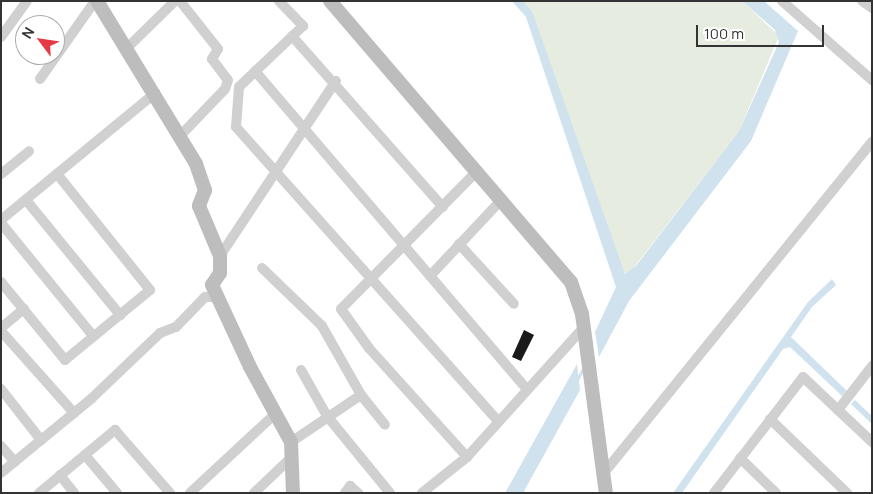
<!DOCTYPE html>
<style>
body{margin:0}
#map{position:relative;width:873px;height:494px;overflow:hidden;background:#fff;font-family:Manrope,sans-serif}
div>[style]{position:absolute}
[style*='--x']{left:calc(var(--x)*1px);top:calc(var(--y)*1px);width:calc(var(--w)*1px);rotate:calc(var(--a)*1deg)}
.green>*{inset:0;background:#e6ecdf}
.water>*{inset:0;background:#cfe2ee}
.stream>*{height:2.5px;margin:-1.25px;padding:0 1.25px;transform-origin:1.25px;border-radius:1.25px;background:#cfe2ee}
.building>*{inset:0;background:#1a1a1a}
.street>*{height:10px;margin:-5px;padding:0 5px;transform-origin:5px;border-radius:5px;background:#d0d0d0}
.secondary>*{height:14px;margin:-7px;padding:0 7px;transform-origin:7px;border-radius:7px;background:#bdbdbd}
span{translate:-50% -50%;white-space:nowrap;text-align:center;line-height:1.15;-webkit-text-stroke:5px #fff;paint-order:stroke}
.frame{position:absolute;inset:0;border:2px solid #333;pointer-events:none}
.north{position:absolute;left:15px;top:15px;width:50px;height:50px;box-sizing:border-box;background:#fff;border:1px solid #adadad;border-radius:50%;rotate:301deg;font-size:14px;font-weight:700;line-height:20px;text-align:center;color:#333}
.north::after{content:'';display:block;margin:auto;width:18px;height:22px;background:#e63946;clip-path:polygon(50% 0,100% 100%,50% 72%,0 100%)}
.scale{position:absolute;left:696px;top:25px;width:128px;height:22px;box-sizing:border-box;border:2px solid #333;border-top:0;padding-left:6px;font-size:15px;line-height:18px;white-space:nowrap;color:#333;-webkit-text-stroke:4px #fff;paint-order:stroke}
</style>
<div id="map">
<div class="green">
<div style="clip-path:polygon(523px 1px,742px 1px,779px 36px,739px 131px,629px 274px,620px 271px,532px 11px)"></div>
</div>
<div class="water">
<div style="clip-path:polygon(512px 1px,523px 1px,532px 11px,625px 274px,636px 266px,739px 131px,779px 42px,775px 30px,742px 1px,764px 1px,798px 31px,751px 141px,629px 301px,599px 357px,595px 332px,616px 287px,526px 17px)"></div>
<div style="clip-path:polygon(832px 279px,836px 285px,812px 307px,791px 337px,847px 391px,842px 396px,790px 347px,783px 349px,682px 493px,673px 493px,808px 302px)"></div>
<div style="clip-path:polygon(577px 364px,580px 390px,523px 493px,505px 493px)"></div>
<div style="clip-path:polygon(855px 400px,872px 416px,872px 424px,851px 404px)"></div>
</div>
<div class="stream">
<div style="--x:577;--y:380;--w:15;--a:-62"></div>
</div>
<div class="building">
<div style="clip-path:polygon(524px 330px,534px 335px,521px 361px,512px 357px)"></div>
</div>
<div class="street">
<div style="--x:180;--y:1;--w:61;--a:51.6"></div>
<div style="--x:218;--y:49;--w:12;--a:121"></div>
<div style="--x:212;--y:59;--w:26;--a:53"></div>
<div style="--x:228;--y:80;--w:9;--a:108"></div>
<div style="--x:225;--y:89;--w:65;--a:133.8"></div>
<div style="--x:279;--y:1;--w:35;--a:46"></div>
<div style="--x:303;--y:26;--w:88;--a:136.4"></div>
<div style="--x:239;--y:87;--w:40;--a:94.3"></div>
<div style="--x:236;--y:127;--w:394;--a:48.3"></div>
<div style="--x:782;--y:1;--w:120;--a:41.3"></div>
<div style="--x:862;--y:1;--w:12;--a:35"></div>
<div style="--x:292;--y:36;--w:228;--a:48.6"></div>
<div style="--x:1;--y:37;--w:44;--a:-54.2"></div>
<div style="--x:127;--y:48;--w:67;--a:-44.4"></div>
<div style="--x:255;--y:71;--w:419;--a:49.5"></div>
<div style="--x:40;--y:79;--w:95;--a:-54.8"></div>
<div style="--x:1;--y:174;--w:36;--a:-39"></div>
<div style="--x:26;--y:200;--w:149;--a:50.7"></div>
<div style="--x:1;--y:220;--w:200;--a:-39.5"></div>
<div style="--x:1;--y:223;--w:146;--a:50.8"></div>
<div style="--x:459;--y:244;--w:81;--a:47.5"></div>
<div style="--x:220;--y:256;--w:210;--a:-56.5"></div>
<div style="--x:262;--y:268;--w:83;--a:44"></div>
<div style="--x:322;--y:326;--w:79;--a:60.5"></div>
<div style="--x:361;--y:395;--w:38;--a:51"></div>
<div style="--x:430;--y:276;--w:105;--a:-46.9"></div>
<div style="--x:1;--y:282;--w:101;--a:50.6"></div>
<div style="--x:65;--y:360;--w:110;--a:-39.5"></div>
<div style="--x:150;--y:290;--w:149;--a:-128.7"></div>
<div style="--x:1;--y:328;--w:30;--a:-40"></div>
<div style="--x:1;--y:331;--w:110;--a:48.3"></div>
<div style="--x:301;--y:370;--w:53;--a:60.5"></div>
<div style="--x:327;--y:416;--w:99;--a:50.7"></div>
<div style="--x:1;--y:389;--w:65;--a:51.9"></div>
<div style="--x:838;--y:410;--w:56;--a:-52.3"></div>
<div style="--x:770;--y:419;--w:107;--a:43.9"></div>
<div style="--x:291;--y:442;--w:84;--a:-33.9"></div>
<div style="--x:1;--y:446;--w:21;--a:49"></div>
<div style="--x:85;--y:455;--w:50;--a:49.9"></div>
<div style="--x:467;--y:457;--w:147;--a:-132"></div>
<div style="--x:369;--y:348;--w:48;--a:-125.7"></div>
<div style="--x:341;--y:309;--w:194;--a:-45.4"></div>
<div style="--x:740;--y:458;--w:50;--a:44.2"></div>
<div style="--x:1;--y:473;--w:117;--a:-39.4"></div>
<div style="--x:91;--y:399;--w:95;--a:-43.7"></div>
<div style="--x:160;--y:333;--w:17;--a:-21"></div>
<div style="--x:176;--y:327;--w:42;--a:-46"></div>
<div style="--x:205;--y:297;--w:13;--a:0"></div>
<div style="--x:603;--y:474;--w:427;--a:-51"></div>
<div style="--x:60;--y:475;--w:23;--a:52"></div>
<div style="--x:39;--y:493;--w:99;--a:-39.7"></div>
<div style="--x:115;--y:430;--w:84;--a:48.9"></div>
<div style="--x:190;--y:493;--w:117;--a:-42.9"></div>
<div style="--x:254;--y:493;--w:52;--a:-43.5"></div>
<div style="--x:345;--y:493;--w:9;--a:-54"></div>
<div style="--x:350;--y:486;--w:11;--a:41"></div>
<div style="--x:422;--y:493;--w:58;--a:-38.7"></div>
<div style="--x:467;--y:457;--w:175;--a:-48"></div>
<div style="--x:714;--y:493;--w:146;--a:-52.5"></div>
<div style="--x:803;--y:377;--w:95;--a:43.3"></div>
</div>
<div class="secondary">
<div style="--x:97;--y:1;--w:191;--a:58.7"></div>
<div style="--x:196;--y:164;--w:28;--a:71"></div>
<div style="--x:205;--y:190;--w:17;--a:111"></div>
<div style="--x:199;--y:206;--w:54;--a:67.2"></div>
<div style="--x:220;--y:256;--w:17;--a:90"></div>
<div style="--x:220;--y:273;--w:14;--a:124"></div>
<div style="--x:212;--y:285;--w:90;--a:65.1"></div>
<div style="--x:250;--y:367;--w:85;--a:61.3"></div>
<div style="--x:291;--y:442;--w:51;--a:87.8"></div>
<div style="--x:330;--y:1;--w:370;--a:49.4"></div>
<div style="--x:571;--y:282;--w:34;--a:71"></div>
<div style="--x:582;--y:314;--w:181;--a:82.4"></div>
</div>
<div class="frame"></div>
<div class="north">N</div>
<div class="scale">100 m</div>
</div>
